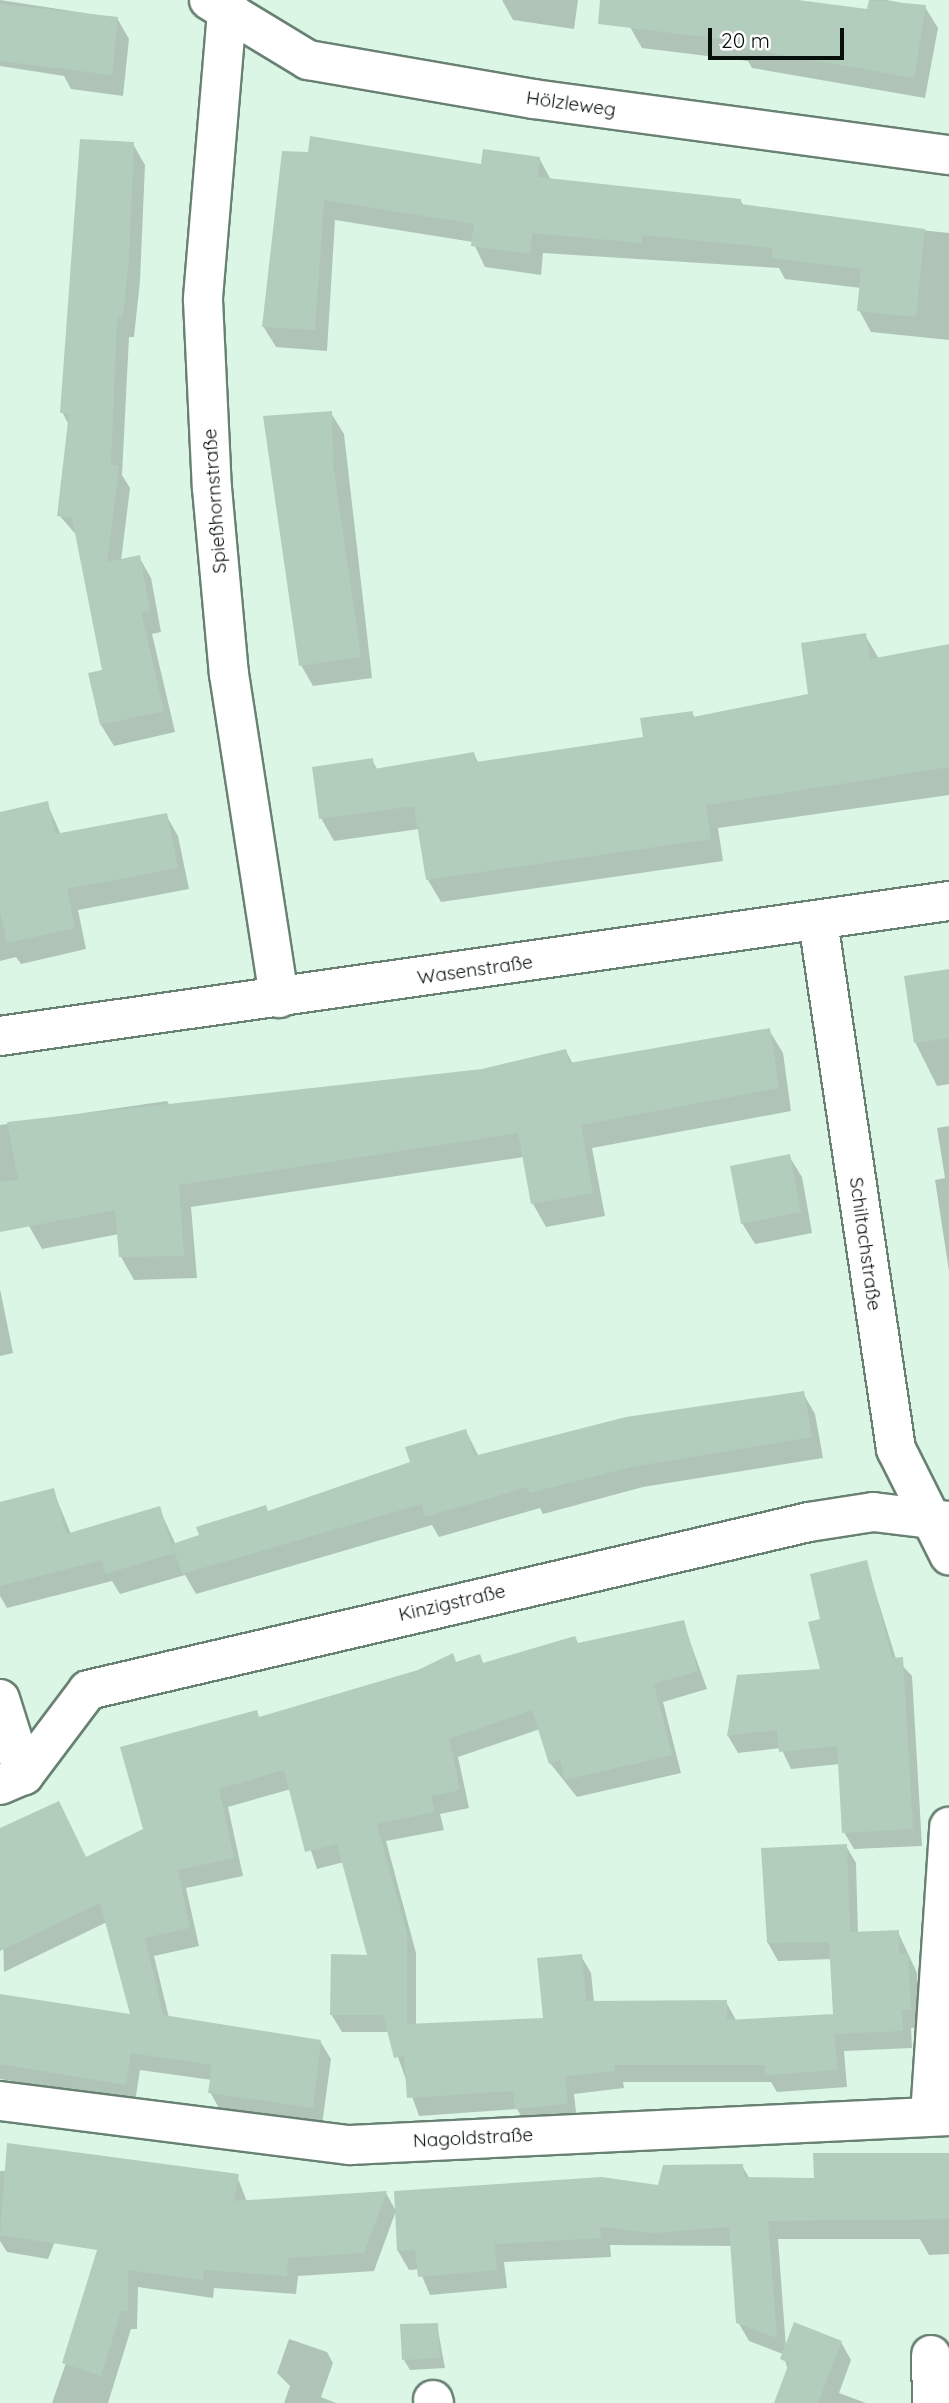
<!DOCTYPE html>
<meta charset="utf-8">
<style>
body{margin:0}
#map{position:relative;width:949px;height:2403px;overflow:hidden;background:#dbf6e5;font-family:Quicksand,sans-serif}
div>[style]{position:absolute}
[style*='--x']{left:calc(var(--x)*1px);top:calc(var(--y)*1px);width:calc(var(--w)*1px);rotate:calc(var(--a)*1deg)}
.shadow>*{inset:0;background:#0003}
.building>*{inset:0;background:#b3cdbd}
.roads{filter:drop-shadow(2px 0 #698173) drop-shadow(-2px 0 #698173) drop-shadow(0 2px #698173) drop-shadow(0 -2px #698173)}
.minor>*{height:38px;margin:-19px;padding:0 19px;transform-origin:19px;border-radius:19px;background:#fff}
span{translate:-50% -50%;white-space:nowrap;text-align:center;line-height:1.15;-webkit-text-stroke:5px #fff;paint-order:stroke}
.street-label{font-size:19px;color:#060f0a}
.scale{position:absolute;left:708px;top:28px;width:136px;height:32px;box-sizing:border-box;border:4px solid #060f0a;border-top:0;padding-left:9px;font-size:21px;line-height:24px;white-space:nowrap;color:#060f0a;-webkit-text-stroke:5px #fff;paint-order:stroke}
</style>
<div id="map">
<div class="shadow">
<div style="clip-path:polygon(0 0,117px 18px,129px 39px,123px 96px,71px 89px,64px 76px,0 66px)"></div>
<div style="clip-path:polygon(502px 0,578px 0,574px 29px,513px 20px)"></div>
<div style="clip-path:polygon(633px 0,787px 0,868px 11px,870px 0,886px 0,925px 7px,938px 28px,925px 98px,752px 68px,748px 61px,642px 48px,630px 27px)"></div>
<div style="clip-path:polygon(133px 144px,145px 165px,140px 281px,134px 337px,129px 337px,122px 475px,130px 488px,121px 561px,139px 557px,151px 578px,161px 632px,152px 634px,175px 732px,114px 746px,101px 725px,104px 671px,78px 537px,59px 515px,69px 425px,62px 412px)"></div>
<div style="clip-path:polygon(284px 153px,483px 166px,539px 158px,551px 180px,740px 200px,744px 206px,835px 221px,949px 233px,949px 340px,871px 332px,859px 310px,861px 288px,785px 279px,779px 268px,543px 253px,541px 275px,485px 267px,473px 242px,335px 220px,327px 351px,276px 347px,263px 326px)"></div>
<div style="clip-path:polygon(331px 413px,344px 434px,372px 678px,313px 686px,301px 665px)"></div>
<div style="clip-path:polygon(865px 635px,879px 659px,949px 646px,949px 795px,718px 828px,723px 861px,441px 902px,428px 880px,419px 829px,334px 841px,321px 818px,372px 760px,378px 771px,474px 754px,479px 764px,645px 739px,692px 713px,695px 718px,810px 695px)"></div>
<div style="clip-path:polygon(47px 803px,61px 835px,166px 815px,178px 836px,189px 889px,78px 910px,86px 949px,21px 964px,16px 957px,0 961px,0 813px)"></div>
<div style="clip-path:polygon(949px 971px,949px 1084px,937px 1086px,915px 1042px)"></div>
<div style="clip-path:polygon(769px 1030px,783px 1053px,791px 1111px,592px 1148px,605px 1216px,546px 1227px,533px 1204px,524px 1157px,191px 1207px,197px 1278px,134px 1280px,121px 1257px,119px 1234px,42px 1249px,29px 1226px,0 1205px,0 1125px,167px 1101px,172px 1109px,482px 1071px,566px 1051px,573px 1064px)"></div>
<div style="clip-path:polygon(949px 1126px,949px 1271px,935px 1180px,945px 1178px,937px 1128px)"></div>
<div style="clip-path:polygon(789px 1156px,802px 1177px,812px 1233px,755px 1244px,742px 1223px)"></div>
<div style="clip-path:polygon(0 1289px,13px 1353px,0 1356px)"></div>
<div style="clip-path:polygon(803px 1393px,815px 1414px,823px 1458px,643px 1487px,543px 1514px,540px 1508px,439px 1537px,432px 1525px,196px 1594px,185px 1575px,120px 1594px,112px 1581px,7px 1608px,0 1596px,0 1504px,53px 1490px,71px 1534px,159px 1508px,176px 1545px,412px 1463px,466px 1431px,479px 1457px)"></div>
<div style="clip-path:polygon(866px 1562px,896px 1659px,912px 1676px,922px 1846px,854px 1849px,844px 1832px,840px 1764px,791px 1769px,781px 1748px,738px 1753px,728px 1736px,738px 1677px,823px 1670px,822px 1620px)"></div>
<div style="clip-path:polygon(683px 1622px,707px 1689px,663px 1702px,681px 1773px,577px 1797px,550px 1763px,540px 1729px,458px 1757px,469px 1808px,440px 1814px,444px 1830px,386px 1841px,416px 1953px,416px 2026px,545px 2019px,581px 1956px,591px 1973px,594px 2002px,726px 2002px,736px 2020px,836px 2023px,832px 1959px,778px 1961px,768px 1943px,846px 1846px,856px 1863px,858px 1933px,898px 1932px,917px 1973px,920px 2027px,911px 2028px,912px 2048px,844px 2051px,847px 2087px,777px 2092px,771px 2082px,623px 2082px,624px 2088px,574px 2094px,577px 2121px,527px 2126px,517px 2109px,419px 2116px,389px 2032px,342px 2032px,331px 2014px,369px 1957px,344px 1862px,317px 1869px,291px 1789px,228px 1807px,243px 1876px,186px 1888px,199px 1946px,154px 1956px,169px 2018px,320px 2041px,331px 2059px,322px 2125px,220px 2110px,210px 2092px,212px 2080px,140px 2070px,135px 2102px,0 2079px,0 1997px,132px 2016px,107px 1922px,4px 1972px,0 1830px,58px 1803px,86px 1858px,145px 1830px,260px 1718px,479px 1656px,484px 1665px)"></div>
<div style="clip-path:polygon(949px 2154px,949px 2254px,929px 2255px,920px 2239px,778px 2239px,786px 2348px,841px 2342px,851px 2360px,839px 2393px,866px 2403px,775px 2403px,788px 2370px,783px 2354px,749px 2341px,738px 2322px,732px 2246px,610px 2245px,611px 2257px,504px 2262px,507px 2288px,430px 2295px,419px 2269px,409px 2270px,398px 2251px,396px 2211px,374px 2271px,298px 2276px,296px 2294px,214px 2288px,213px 2298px,138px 2287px,137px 2329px,131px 2329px,108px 2403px,52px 2403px,118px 2214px,73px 2196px,48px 2259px,7px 2252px,0 2241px,0 2171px,237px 2176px,247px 2202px,386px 2193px,396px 2211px,660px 2187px,742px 2166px,750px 2179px,816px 2180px)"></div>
<div style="clip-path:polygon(437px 2325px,445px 2368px,410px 2370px,404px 2360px)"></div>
<div style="clip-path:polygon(289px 2339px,327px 2352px,333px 2363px,321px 2397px,336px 2403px,284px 2403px,290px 2386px,277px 2373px)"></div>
</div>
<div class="building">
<div style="clip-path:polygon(600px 0,798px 0,867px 9px,869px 0,926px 5px,914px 78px,738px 47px,739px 41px,598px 24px)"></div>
<div style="clip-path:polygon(0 4px,118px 17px,112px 75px,0 61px)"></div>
<div style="clip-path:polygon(310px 136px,481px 164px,483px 149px,540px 157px,538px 177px,741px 199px,741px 204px,925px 229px,916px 317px,857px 311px,861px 269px,771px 258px,773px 248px,642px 235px,642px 243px,532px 233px,530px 254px,471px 246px,474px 224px,324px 200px,315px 330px,262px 327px,282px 151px,308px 152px)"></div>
<div style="clip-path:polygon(80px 139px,134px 142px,129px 258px,123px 317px,117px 316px,111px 464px,119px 466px,107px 562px,140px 555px,150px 611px,141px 612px,164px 711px,100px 725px,88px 673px,102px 670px,72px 518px,57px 516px,69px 413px,60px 413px)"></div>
<div style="clip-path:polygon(332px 411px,333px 464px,361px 657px,299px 666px,263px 416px)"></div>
<div style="clip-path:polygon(866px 633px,870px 659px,949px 644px,949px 767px,706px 805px,711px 839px,426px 880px,414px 806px,319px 819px,312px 767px,373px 758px,374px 769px,474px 752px,476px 762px,643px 737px,640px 718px,693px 711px,693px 717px,808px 694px,801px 643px)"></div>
<div style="clip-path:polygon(48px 801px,55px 834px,167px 813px,178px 868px,67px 889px,75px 928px,7px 943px,0 912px,0 812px)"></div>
<div style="clip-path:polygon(949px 969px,949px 1038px,914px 1043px,904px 976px)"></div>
<div style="clip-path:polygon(770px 1028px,779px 1088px,581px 1125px,593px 1193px,531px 1204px,518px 1133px,179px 1185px,184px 1256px,119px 1257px,115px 1210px,0 1232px,0 1182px,18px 1180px,7px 1122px,482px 1069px,566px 1049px,569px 1063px)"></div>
<div style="clip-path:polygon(790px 1154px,801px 1212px,741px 1224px,730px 1166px)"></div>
<div style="clip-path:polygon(804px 1391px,812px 1437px,631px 1467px,529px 1493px,528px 1487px,425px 1517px,422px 1504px,182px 1574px,172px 1544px,199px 1535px,196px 1527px,266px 1505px,268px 1511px,410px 1462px,405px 1447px,466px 1429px,474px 1456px,626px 1417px)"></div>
<div style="clip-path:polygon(54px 1488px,66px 1534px,160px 1506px,174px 1553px,106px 1574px,102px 1560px,0 1586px,0 1502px)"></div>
<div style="clip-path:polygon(867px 1560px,892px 1658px,903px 1657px,913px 1829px,842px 1833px,837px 1746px,779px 1752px,777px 1730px,727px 1736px,737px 1675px,820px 1669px,808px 1622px,820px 1619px,810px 1574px)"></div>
<div style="clip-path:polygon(684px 1620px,698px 1671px,654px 1684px,672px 1755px,565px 1780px,560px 1760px,549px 1764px,532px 1710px,449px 1739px,460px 1790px,431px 1796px,435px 1812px,377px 1824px,407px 1934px,407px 2024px,543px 2018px,537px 1958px,582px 1954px,586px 2001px,727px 2000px,727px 2020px,833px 2014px,834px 2032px,829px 1942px,767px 1943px,761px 1848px,847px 1844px,850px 1932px,899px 1930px,899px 1954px,908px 1953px,911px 2010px,902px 2010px,903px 2031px,834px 2034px,838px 2070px,765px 2075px,765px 2065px,614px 2065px,615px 2071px,565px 2076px,568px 2104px,515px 2109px,513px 2091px,407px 2098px,404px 2056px,394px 2058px,383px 2015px,330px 2015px,331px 1954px,367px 1955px,337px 1844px,305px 1852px,284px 1770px,219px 1789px,234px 1858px,178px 1870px,190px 1928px,145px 1938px,163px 2015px,321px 2040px,313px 2108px,208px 2093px,212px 2065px,131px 2053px,126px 2085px,0 2064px,0 1994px,130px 2014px,100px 1903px,0 1951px,0 1828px,59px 1801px,86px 1857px,143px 1829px,120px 1747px,257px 1710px,259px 1717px,418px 1670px,453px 1653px,456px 1662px,480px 1654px,483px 1663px,575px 1636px,578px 1643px)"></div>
<div style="clip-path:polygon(7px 2143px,239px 2174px,234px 2201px,387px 2191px,364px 2253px,288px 2258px,287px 2276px,204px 2270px,203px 2280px,128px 2270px,128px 2311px,121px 2311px,101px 2376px,62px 2363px,97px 2250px,0 2235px)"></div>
<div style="clip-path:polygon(813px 2153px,949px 2153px,949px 2219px,768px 2221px,777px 2338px,736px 2323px,729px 2227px,654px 2233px,600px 2227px,601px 2238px,495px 2244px,497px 2270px,418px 2277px,415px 2250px,397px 2251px,394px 2191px,602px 2177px,658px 2185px,663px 2165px,743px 2164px,744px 2177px,814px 2178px)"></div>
<div style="clip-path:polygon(794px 2322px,842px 2341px,818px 2403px,774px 2403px,789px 2363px,780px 2359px)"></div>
<div style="clip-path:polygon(438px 2323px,440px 2358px,402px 2360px,400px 2324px)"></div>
</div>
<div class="roads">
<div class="minor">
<div style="--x:209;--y:0;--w:116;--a:31.2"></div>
<div style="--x:308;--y:60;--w:229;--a:9.8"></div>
<div style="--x:534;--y:99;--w:419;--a:7.7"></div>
<div style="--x:228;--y:0;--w:301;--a:94.8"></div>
<div style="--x:203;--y:300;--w:188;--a:87.3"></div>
<div style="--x:212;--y:488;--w:187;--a:84.8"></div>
<div style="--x:229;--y:674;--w:328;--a:81.2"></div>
<div style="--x:818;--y:921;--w:534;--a:81.6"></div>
<div style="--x:896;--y:1449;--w:119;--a:63.4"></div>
<div style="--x:0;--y:1036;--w:959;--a:-8.1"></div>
<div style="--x:0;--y:1699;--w:80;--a:72.5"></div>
<div style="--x:0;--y:1785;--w:26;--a:-23"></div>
<div style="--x:24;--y:1775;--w:106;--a:-53"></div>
<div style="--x:88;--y:1690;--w:740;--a:-13.12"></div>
<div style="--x:809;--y:1522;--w:65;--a:-8.9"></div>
<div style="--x:873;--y:1512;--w:77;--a:6.8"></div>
<div style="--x:0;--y:2101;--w:353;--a:7.2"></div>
<div style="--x:350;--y:2145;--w:600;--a:-2.77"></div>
<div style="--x:930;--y:2116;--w:290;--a:-86.2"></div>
<div style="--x:931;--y:2355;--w:48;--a:88.8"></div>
<div style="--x:433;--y:2400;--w:3;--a:72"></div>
</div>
</div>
<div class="street-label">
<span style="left:571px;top:104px;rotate:8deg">Hölzleweg</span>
<span style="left:215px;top:501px;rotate:-94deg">Spießhornstraße</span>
<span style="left:475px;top:970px;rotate:-8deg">Wasenstraße</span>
<span style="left:865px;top:1244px;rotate:82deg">Schiltachstraße</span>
<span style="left:452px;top:1603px;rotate:-13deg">Kinzigstraße</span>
<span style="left:473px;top:2138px;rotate:-3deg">Nagoldstraße</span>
</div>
<div class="scale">20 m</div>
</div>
